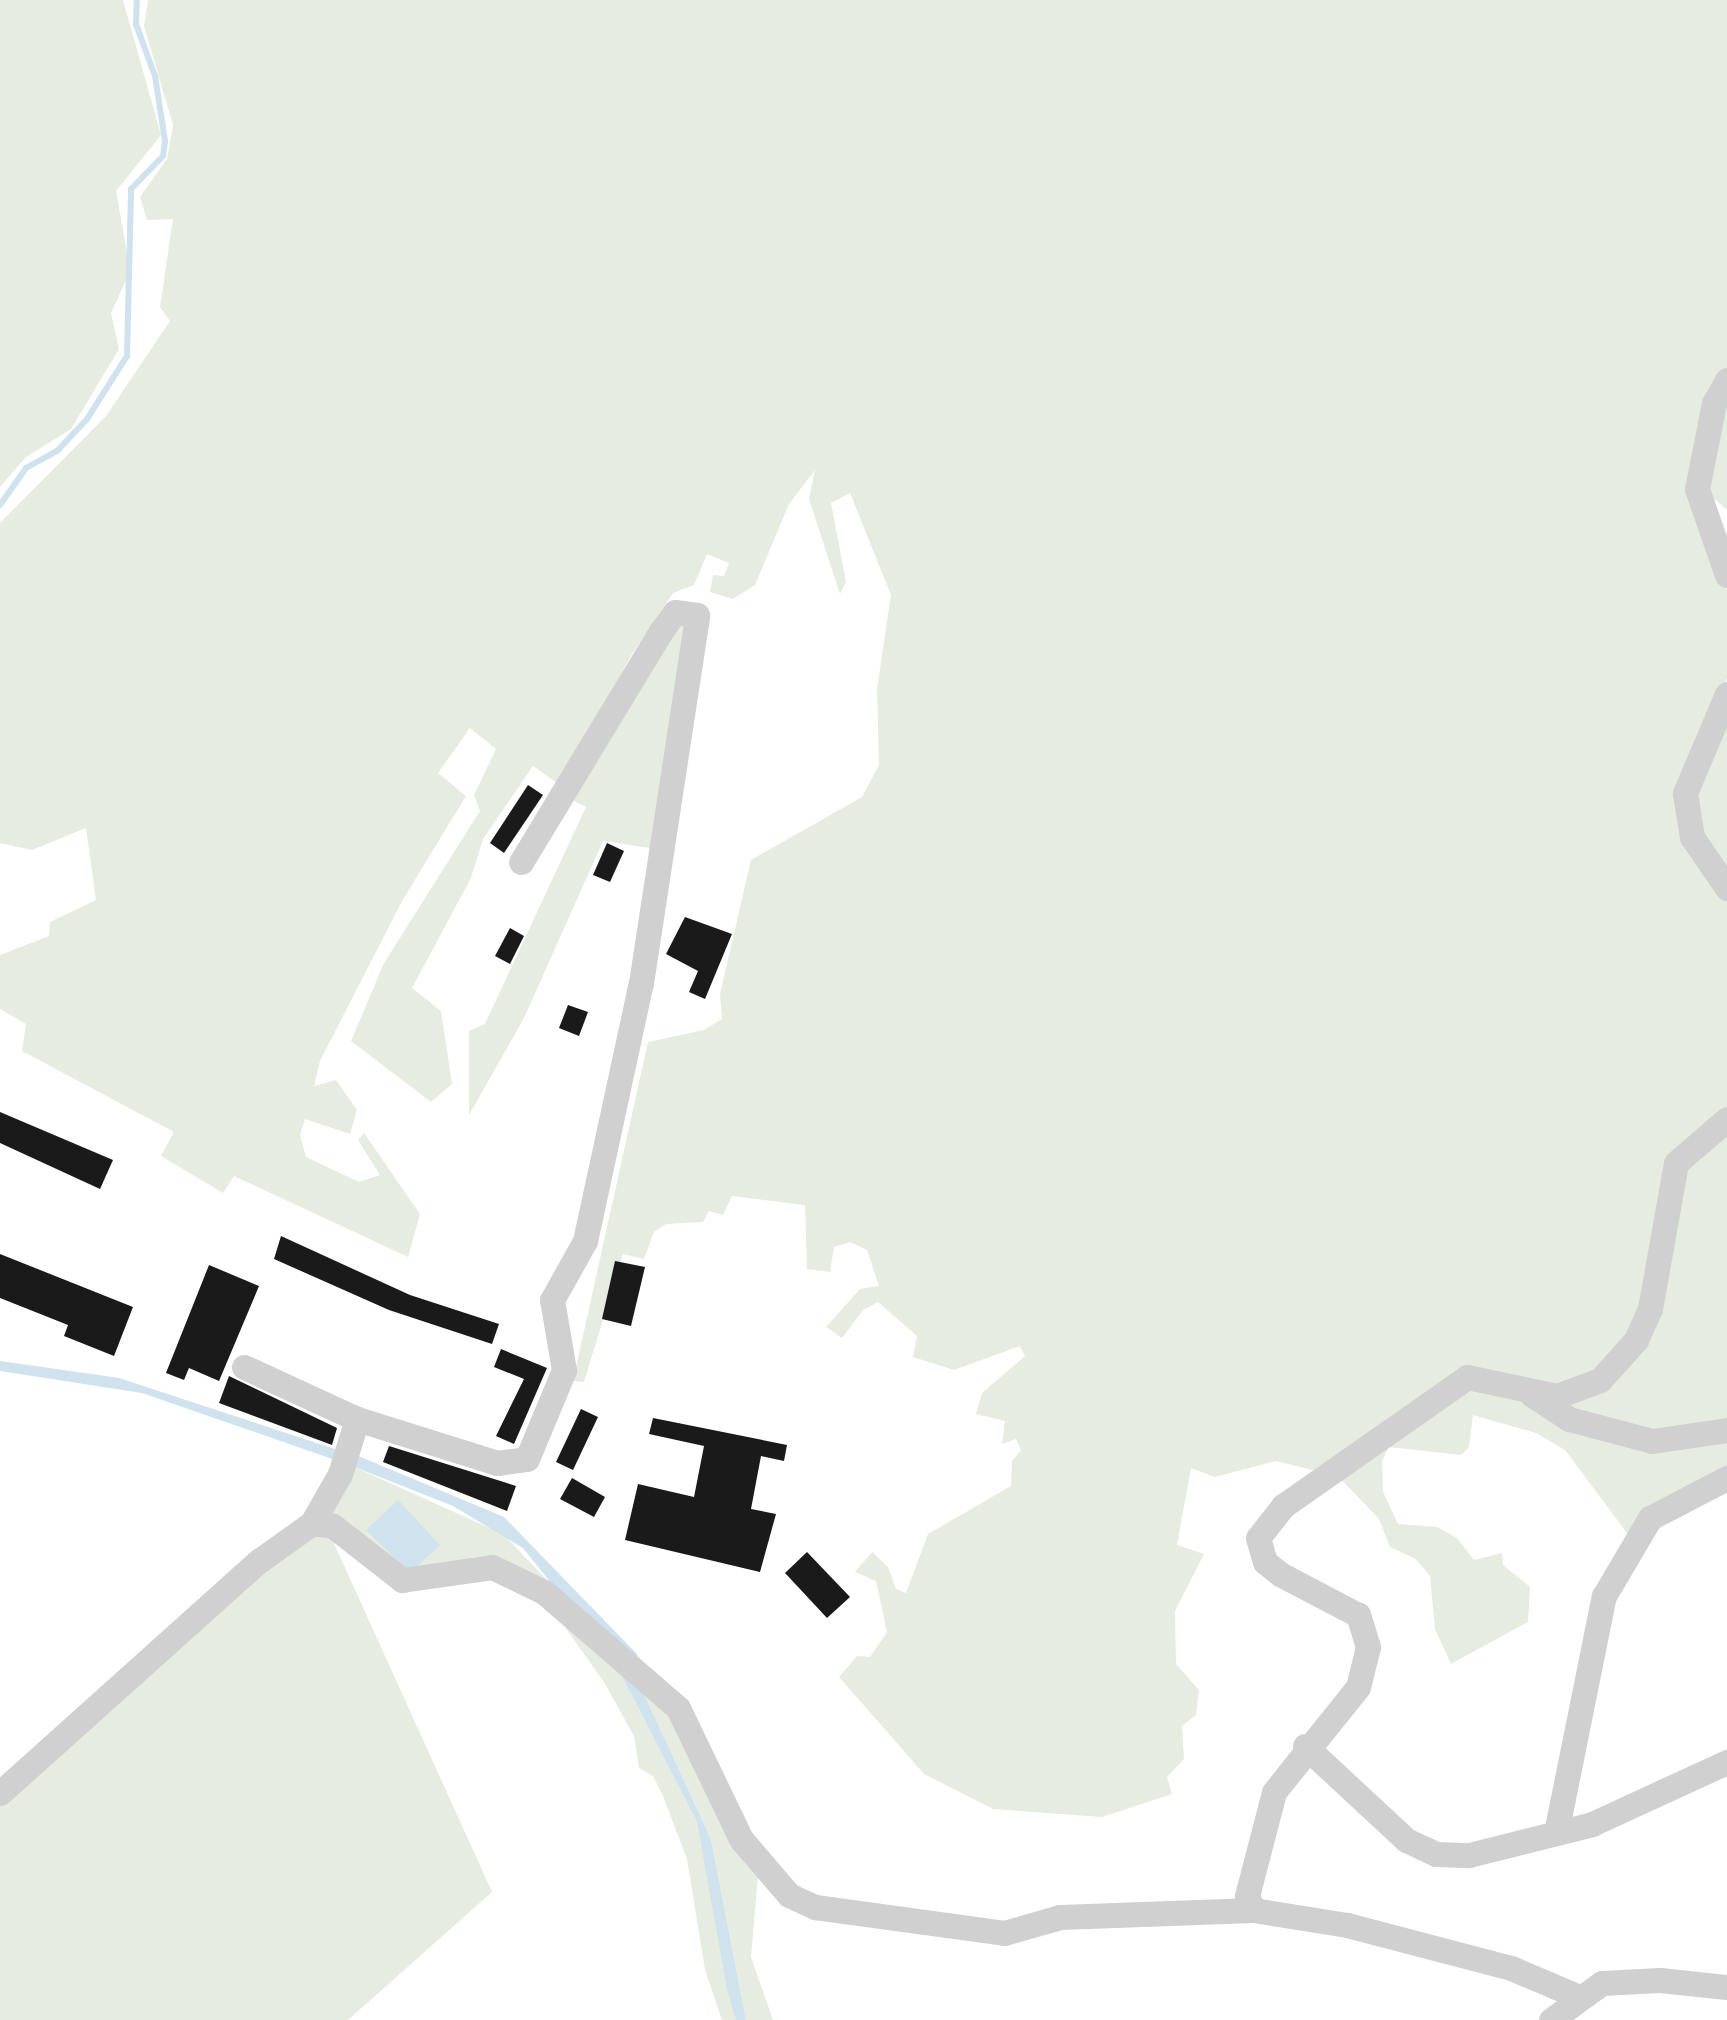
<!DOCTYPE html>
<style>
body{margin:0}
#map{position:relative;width:1727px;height:2020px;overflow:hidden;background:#fff;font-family:Jost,sans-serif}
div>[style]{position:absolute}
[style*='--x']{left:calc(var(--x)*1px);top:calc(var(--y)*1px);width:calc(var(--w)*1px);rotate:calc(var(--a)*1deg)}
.green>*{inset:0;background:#e6ecdf}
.water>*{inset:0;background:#cfe2ee}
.stream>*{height:6px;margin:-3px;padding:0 3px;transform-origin:3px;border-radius:3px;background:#cfe2ee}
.building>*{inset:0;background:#1a1a1a}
.street>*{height:25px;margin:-12.5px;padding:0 12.5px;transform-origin:12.5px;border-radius:12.5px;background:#d0d0d0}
span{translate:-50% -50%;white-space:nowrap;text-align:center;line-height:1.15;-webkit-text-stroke:10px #fff;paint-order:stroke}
</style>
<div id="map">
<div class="green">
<div style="clip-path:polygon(0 0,123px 0,161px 135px,116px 191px,127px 253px,127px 278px,111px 313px,119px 349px,71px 429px,26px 457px,0 487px)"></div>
<div style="clip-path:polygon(148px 0,1727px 0,1727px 374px,1697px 458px,1727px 591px,1727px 678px,1681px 792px,1727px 895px,1727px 1113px,1689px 1143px,1633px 1338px,1576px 1388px,1466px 1373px,1324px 1473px,1276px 1461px,1215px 1477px,1191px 1468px,1177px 1545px,1204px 1554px,1175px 1611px,1176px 1664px,1199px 1690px,1196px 1715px,1182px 1726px,1184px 1759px,1167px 1777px,1172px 1794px,1102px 1817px,993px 1809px,924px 1774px,839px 1677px,857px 1656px,870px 1657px,887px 1632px,876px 1581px,855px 1572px,872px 1552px,888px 1567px,896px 1589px,906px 1593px,928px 1534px,1011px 1486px,1012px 1461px,1021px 1450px,1016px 1439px,1002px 1444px,1005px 1421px,976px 1414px,982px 1393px,1025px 1356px,1020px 1346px,954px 1370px,913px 1357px,917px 1336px,878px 1302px,863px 1310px,842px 1338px,826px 1327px,860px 1289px,879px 1286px,867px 1250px,850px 1242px,834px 1247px,830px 1272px,807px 1269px,805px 1205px,732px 1196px,723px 1215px,709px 1211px,703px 1222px,666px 1224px,654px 1232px,644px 1259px,623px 1254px,584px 1382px,573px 1381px,648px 1042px,704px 1030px,722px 1019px,720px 994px,751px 860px,862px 797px,879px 765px,877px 689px,891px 595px,850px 493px,831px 503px,846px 582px,840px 594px,809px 499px,815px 470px,789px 504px,755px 585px,733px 599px,710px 592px,713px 575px,724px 576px,729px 563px,707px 554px,694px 585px,673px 593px,632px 654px,560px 785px,533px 766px,483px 839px,471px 878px,412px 988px,441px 1011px,452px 1084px,431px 1102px,351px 1041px,384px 963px,480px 811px,474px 795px,496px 749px,470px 728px,438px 773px,466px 796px,402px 901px,320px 1061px,314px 1086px,336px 1080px,357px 1110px,350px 1134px,305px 1119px,300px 1135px,306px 1157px,359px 1182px,380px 1175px,358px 1140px,364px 1133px,420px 1214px,408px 1257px,234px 1176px,223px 1193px,161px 1156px,174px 1132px,22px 1051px,26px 1024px,0 1009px,0 955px,49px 936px,50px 922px,96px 900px,86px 828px,32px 850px,0 843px,0 523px,106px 416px,170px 321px,160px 307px,173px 219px,147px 220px,140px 197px,167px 159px,173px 125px,144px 26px)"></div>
<div style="clip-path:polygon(1727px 388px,1727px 510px,1702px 488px)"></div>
<div style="clip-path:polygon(677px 621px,686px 625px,650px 848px,603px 841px,524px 1018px,469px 1115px,469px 1031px,485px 1024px,586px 807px,567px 797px)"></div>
<div style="clip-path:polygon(1727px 712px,1727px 881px,1690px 816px)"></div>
<div style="clip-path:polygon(1727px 1125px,1727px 1427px,1652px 1438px,1565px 1413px,1565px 1398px,1622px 1365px,1680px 1165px)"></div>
<div style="clip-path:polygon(1468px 1382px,1530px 1399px,1566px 1424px,1727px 1437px,1727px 1471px,1630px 1537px,1565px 1450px,1536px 1433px,1473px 1415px,1469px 1447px,1461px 1455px,1389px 1447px,1382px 1461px,1383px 1492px,1398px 1524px,1437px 1527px,1457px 1538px,1474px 1560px,1502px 1553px,1503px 1565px,1530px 1587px,1528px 1622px,1451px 1664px,1435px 1629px,1430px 1576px,1416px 1559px,1390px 1547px,1379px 1519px,1337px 1475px)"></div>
<div style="clip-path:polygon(352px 1466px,503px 1534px,591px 1626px,476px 1557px,406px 1575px,332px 1514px)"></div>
<div style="clip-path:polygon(327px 1528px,492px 1892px,348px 2020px,0 2020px,0 1800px,295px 1538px)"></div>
<div style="clip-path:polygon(543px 1596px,615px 1663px,697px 1822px,736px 2020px,722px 2020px,705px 1970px,687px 1859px,663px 1796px,653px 1776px,639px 1768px,634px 1736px,604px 1682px)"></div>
<div style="clip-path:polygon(639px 1683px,676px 1712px,758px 1876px,751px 1957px,773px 2020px,746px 2020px,711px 1839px)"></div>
</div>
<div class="water">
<div style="clip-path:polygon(0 1361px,119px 1378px,341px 1451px,338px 1461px,142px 1393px,0 1371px)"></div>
<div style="clip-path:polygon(356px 1455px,504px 1517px,637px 1654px,639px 1683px,711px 1839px,746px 2020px,736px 2020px,727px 1989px,697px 1822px,615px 1663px,523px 1548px,453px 1506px,352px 1466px)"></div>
<div style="clip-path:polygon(398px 1500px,440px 1545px,410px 1573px,366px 1530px)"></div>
</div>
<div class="stream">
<div style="--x:0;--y:505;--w:45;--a:-54.9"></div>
<div style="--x:26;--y:468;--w:37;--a:-29"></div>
<div style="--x:58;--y:450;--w:42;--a:-46.9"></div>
<div style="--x:87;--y:419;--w:75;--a:-57.6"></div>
<div style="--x:127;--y:356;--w:167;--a:-88.6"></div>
<div style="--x:131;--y:189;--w:46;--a:-45.9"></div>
<div style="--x:163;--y:156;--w:15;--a:-82"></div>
<div style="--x:165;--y:141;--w:66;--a:-98.7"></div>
<div style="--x:155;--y:76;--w:55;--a:-110.1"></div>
<div style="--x:136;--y:24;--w:24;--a:-88"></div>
</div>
<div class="building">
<div style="clip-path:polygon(528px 785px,543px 795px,504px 853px,490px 843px)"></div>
<div style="clip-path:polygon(607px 843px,624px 851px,610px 882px,593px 875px)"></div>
<div style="clip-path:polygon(685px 917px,732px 934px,705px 999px,689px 992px,698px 971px,666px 954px)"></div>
<div style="clip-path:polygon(510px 928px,524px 936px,510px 964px,495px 956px)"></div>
<div style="clip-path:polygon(568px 1005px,588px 1012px,579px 1036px,559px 1028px)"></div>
<div style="clip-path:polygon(0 1112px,113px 1160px,100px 1189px,0 1143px)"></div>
<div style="clip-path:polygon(281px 1236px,410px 1295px,499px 1324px,492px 1344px,389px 1310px,274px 1259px)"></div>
<div style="clip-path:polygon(0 1254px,133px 1307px,114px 1356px,64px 1336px,68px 1325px,0 1298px)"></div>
<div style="clip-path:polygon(615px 1261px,645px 1267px,631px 1326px,602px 1319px)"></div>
<div style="clip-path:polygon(209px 1265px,259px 1286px,219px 1381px,189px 1368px,184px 1380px,166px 1373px)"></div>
<div style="clip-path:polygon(501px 1349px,547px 1368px,514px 1444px,496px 1436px,524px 1379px,494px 1367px)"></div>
<div style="clip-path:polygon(229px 1376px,337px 1428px,332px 1445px,219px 1403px)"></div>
<div style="clip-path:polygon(581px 1409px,598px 1417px,573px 1470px,556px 1462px)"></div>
<div style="clip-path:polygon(653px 1418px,787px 1445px,784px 1461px,761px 1456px,751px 1509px,776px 1514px,760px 1572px,625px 1540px,638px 1484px,694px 1497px,704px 1446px,649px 1434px)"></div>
<div style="clip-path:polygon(389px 1446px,516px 1486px,507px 1511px,383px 1462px)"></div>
<div style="clip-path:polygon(572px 1478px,605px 1497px,594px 1517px,560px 1499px)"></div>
<div style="clip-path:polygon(807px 1552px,850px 1597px,827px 1618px,785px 1573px)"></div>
</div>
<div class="street">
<div style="--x:1727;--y:380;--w:26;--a:119"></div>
<div style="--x:1714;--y:403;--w:88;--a:101.2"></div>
<div style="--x:1697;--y:489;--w:91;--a:70.8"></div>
<div style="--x:1727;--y:694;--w:108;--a:113"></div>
<div style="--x:1685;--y:793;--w:45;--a:81"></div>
<div style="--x:1692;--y:837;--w:62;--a:55.5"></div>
<div style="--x:244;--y:1367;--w:124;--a:24.7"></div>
<div style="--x:357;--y:1419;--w:147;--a:17.4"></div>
<div style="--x:497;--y:1463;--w:30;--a:-8"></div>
<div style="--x:527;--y:1459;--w:96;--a:-67.4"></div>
<div style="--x:564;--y:1370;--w:71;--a:-99.7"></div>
<div style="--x:552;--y:1300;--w:68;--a:-60.8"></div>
<div style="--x:585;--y:1241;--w:264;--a:-77.8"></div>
<div style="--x:641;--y:983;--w:372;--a:-81.3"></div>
<div style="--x:697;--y:615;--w:22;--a:-172"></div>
<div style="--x:675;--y:612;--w:24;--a:126"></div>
<div style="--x:661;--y:631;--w:270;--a:121.2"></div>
<div style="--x:1531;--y:1394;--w:45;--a:33.3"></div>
<div style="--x:1569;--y:1419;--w:86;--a:14.8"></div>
<div style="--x:1652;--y:1441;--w:76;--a:-8.3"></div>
<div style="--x:312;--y:1523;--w:56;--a:-60.3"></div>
<div style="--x:340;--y:1474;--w:58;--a:-72.8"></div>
<div style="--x:1305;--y:1746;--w:138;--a:42.9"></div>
<div style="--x:1406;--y:1840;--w:33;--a:25"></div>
<div style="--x:1436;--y:1854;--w:33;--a:2"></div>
<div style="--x:1469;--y:1855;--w:127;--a:-14.1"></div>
<div style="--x:1592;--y:1824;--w:149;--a:-24.7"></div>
<div style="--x:0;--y:1793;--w:348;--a:-41.9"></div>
<div style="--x:259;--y:1561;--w:65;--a:-35.6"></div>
<div style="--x:312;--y:1523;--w:21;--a:8"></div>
<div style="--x:333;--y:1526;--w:88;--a:38"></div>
<div style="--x:402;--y:1580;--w:91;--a:-8.2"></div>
<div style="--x:492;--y:1567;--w:58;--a:25.7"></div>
<div style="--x:544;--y:1592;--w:177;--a:40.9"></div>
<div style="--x:678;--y:1708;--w:145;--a:64.3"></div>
<div style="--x:741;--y:1839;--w:74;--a:49.4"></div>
<div style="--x:789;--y:1895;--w:29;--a:25"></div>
<div style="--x:815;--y:1907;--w:191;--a:7.8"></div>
<div style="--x:1004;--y:1933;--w:58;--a:-15.9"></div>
<div style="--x:1060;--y:1917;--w:193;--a:-2.1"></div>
<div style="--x:1556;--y:1833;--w:242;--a:-78.6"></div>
<div style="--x:1604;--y:1596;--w:91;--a:-59.5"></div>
<div style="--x:1650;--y:1518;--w:87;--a:-27.5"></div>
<div style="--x:1577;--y:1996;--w:72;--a:-157"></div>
<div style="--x:1511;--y:1968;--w:170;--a:-165.3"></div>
<div style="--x:1347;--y:1925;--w:95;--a:-170.9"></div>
<div style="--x:1253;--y:1910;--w:15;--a:-113"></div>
<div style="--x:1247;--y:1896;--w:107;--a:-75.4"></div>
<div style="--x:1274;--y:1792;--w:134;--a:-51.3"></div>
<div style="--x:1358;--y:1687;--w:41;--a:-76"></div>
<div style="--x:1368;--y:1647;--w:34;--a:-107"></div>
<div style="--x:1358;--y:1615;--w:88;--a:-152.3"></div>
<div style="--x:1280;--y:1574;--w:19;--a:-141"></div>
<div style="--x:1265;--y:1562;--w:25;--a:-106"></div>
<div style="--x:1258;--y:1538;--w:41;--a:-52"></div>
<div style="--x:1283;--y:1506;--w:225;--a:-35"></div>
<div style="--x:1467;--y:1377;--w:92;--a:11.9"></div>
<div style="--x:1557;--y:1396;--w:46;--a:-20.4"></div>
<div style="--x:1600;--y:1380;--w:54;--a:-48"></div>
<div style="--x:1636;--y:1340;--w:34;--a:-66"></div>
<div style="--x:1650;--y:1309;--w:148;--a:-79.9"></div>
<div style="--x:1676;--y:1163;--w:67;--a:-40.8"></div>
<div style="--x:1551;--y:2020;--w:63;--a:-36"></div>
<div style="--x:1602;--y:1983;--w:58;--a:-3"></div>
<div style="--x:1660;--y:1980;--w:67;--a:6"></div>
</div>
</div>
